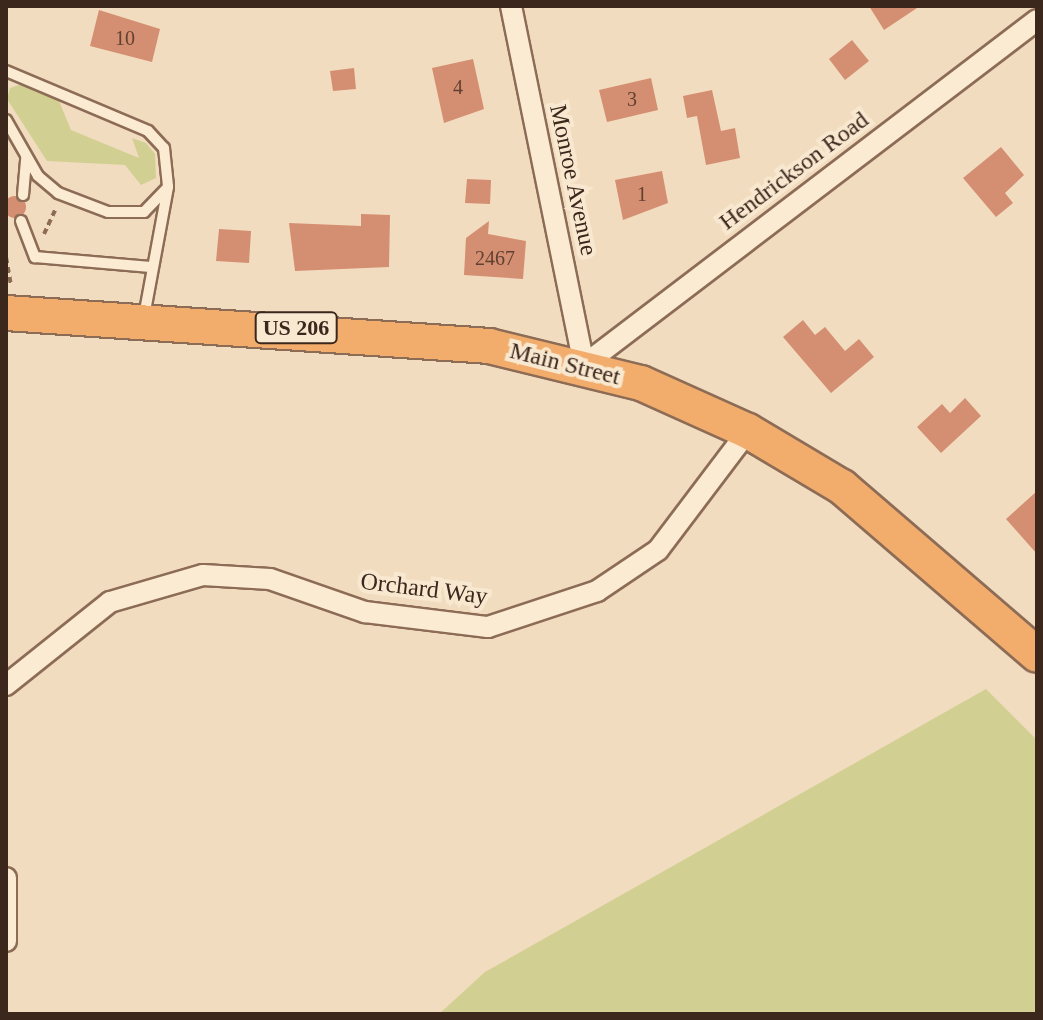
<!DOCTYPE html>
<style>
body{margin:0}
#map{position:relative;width:1043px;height:1020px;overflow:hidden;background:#f2dcbf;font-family:"Times New Roman",serif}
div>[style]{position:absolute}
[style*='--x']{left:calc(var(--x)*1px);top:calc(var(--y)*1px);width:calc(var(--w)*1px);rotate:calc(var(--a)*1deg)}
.green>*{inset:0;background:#d1d092}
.building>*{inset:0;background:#d48e71}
.round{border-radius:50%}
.path>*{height:4px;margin-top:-2px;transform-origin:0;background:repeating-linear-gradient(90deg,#8d6c56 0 6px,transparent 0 10px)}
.roads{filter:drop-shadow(2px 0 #8d6c56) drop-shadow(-2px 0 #8d6c56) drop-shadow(0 2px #8d6c56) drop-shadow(0 -2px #8d6c56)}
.service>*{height:10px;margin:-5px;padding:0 5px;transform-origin:5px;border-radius:5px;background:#fcebd3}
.minor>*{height:20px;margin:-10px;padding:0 10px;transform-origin:10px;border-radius:10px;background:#fcebd3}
.trunk>*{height:34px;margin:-17px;padding:0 17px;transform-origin:17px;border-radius:17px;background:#f2ad6d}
span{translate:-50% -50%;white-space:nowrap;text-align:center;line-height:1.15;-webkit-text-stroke:8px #f9e8d0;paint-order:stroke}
.number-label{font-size:20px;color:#614131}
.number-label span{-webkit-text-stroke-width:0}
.shield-label span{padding:2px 6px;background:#f9e8d0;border:2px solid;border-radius:6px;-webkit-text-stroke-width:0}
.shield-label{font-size:22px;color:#3b271c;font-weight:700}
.street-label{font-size:24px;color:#3b271c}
.frame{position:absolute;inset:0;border:8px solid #3b271c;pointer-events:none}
</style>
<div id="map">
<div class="green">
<div style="clip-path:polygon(25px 83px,59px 101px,71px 130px,139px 158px,132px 138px,146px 143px,155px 154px,156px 178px,141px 185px,125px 165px,47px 161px,7px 99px,10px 88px)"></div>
<div style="clip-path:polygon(986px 689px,1037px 740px,1037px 1014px,439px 1014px,485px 972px)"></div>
</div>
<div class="building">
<div style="clip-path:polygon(869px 6px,920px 6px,884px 30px)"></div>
<div style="clip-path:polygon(99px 10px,160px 29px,152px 62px,90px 46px)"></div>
<div style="clip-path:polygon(852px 40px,869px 61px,845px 80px,829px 59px)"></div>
<div style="clip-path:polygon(473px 59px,484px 109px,444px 123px,432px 68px)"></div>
<div style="clip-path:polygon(354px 68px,356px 89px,333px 91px,330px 71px)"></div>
<div style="clip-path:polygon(651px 78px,658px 110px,607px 122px,599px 90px)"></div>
<div style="clip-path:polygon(712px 90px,721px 131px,735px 128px,740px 158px,706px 165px,697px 116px,687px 118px,683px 96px)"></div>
<div style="clip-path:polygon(1001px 147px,1024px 175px,1005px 193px,1013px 203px,996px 217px,963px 178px)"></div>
<div style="clip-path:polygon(662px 171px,668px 203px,623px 220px,615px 180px)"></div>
<div style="clip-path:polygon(467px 179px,491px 180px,490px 204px,465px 203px)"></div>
<div class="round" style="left:4px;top:196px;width:22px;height:22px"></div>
<div style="clip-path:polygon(361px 214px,390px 215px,389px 267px,295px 271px,289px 223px,361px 226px)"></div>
<div style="clip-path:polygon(489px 221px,488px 234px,526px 241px,523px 279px,464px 275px,466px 238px)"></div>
<div style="clip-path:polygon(219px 229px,251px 231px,249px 263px,216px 261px)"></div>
<div style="clip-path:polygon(803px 320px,815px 335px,825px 327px,845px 351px,859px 339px,874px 357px,831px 393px,783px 337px)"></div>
<div style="clip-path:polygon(965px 398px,981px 416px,941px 453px,917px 427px,942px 404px,950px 413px)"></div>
<div style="clip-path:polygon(1037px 491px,1037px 554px,1006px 519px)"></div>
</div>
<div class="path">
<div style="--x:44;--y:234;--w:26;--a:-65"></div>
<div style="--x:6;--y:257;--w:27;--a:80"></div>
</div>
<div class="roads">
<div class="service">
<div style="--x:6;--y:71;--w:154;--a:22.9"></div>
<div style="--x:148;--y:131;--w:23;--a:47"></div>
<div style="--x:164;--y:148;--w:39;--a:84"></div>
<div style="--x:168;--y:187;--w:132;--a:100.5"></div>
<div style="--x:6;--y:120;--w:64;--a:60.3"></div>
<div style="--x:38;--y:176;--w:26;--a:40"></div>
<div style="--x:58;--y:193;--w:53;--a:20.8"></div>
<div style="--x:108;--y:212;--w:36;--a:0"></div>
<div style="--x:144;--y:212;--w:33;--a:-46"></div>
<div style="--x:23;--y:195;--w:38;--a:-85"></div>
<div style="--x:21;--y:221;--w:39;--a:69"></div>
<div style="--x:35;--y:257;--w:116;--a:4.9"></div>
</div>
<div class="minor">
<div style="--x:511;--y:6;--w:366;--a:78.5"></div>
<div style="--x:584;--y:365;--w:569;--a:-37.29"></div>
<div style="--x:6;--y:685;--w:133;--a:-38.6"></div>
<div style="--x:110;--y:602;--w:97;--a:-16.2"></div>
<div style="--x:203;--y:575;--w:67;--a:3.4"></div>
<div style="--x:270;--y:579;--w:101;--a:19.2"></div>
<div style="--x:365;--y:612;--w:124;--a:7"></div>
<div style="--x:488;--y:627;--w:115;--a:-18.3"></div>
<div style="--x:597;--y:591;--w:73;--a:-33.9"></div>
<div style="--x:658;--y:550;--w:149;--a:-52.9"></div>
<div style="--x:6;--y:878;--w:63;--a:90"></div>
</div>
<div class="trunk">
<div style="--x:6;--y:313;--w:484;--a:3.9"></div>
<div style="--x:489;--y:346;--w:156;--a:13.7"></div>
<div style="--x:641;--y:383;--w:117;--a:24.2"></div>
<div style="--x:748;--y:431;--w:109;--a:30.8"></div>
<div style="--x:842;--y:487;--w:257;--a:40.7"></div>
</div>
</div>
<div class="number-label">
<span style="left:125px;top:38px">10</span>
<span style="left:458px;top:87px">4</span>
<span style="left:632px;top:99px">3</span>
<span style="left:642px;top:194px">1</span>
<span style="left:495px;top:258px">2467</span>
</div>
<div class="shield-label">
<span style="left:296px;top:328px">US 206</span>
</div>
<div class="street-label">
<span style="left:794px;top:171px;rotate:-37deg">Hendrickson Road</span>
<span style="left:573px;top:180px;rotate:78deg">Monroe Avenue</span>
<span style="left:565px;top:364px;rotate:14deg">Main Street</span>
<span style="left:424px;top:589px;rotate:7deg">Orchard Way</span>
</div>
<div class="frame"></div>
</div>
